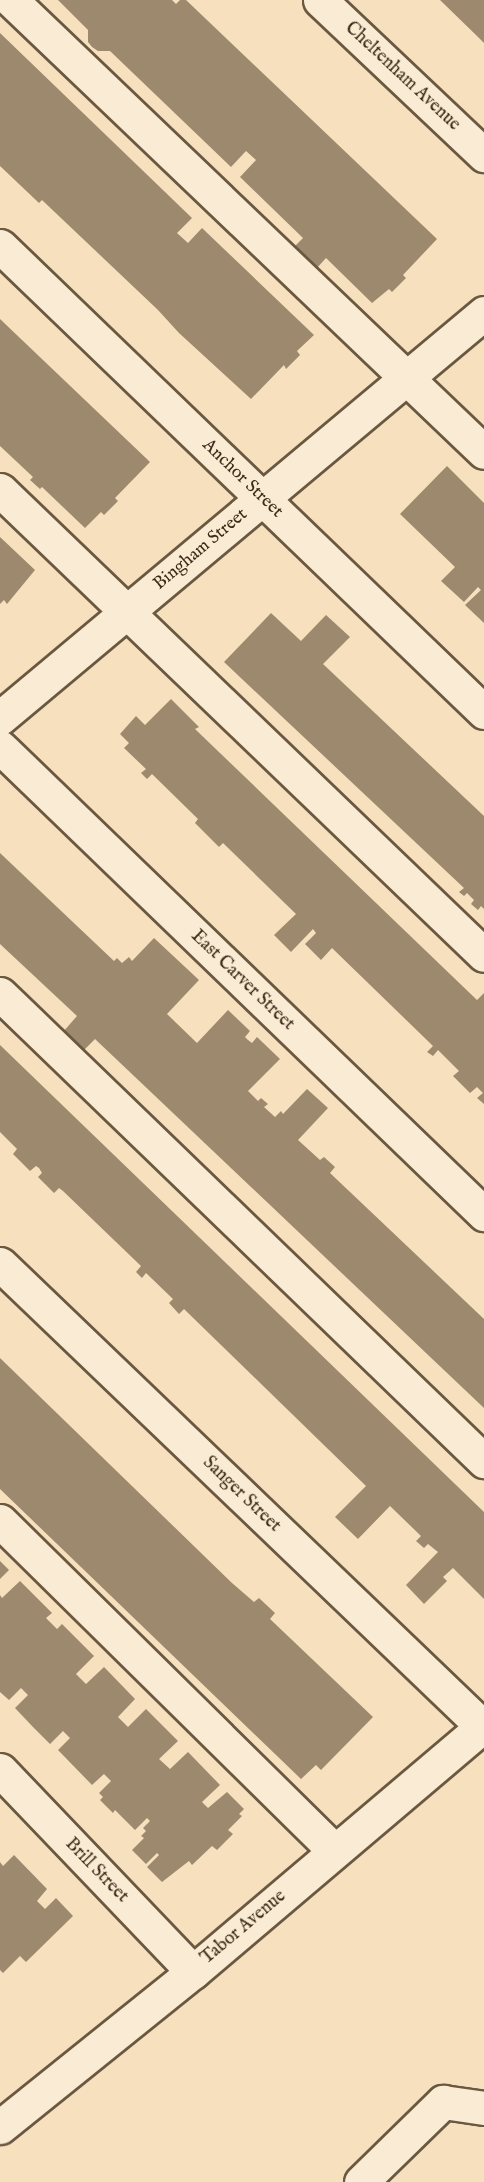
<!DOCTYPE html>
<style>
body{margin:0}
#map{position:relative;width:484px;height:2182px;overflow:hidden;background:#f6e0bd;font-family:"IM FELL English",serif}
div>[style]{position:absolute}
[style*='--x']{left:calc(var(--x)*1px);top:calc(var(--y)*1px);width:calc(var(--w)*1px);rotate:calc(var(--a)*1deg)}
.building>*{inset:0;background:#9d896e}
.roads{filter:drop-shadow(2px 0 #6b5841) drop-shadow(-2px 0 #6b5841) drop-shadow(0 2px #6b5841) drop-shadow(0 -2px #6b5841)}
.minor>*{height:33px;margin:-16.5px;padding:0 16.5px;transform-origin:16.5px;border-radius:16.5px;background:#f9ebd4}
span{translate:-50% -50%;white-space:nowrap;text-align:center;line-height:1.15;-webkit-text-stroke:5px #f9ebd4;paint-order:stroke}
.street-label{font-size:18px;color:#3d2a18}
</style>
<div id="map">
<div class="building">
<div style="clip-path:polygon(58px 0,172px 0,176px 4px,180px 0,186px 0,437px 239px,403px 275px,406px 278px,392px 292px,389px 289px,372px 303px,326px 258px,316px 269px,293px 248px,303px 238px,240px 177px,256px 160px,246px 151px,231px 167px,110px 51px,98px 51px,92px 47px,88px 42px,88px 30px)"></div>
<div style="clip-path:polygon(440px 0,484px 0,484px 43px,476px 35px)"></div>
<div style="clip-path:polygon(0 33px,192px 218px,177px 233px,188px 243px,202px 228px,314px 335px,297px 351px,300px 355px,286px 369px,284px 365px,251px 399px,179px 333px,158px 310px,42px 200px,39px 203px,0 166px)"></div>
<div style="clip-path:polygon(0 319px,150px 462px,115px 498px,118px 501px,104px 515px,101px 512px,85px 528px,42px 487px,40px 489px,30px 480px,33px 477px,0 446px)"></div>
<div style="clip-path:polygon(447px 466px,484px 503px,484px 623px,465px 605px,481px 590px,478px 587px,464px 602px,441px 581px,455px 567px,400px 514px)"></div>
<div style="clip-path:polygon(0 537px,35px 570px,7px 604px,4px 600px,0 604px)"></div>
<div style="clip-path:polygon(271px 613px,301px 641px,326px 615px,350px 637px,323px 664px,484px 816px,484px 909px,481px 906px,478px 910px,471px 904px,474px 900px,467px 893px,464px 896px,459px 892px,464px 888px,224px 662px)"></div>
<div style="clip-path:polygon(171px 699px,199px 727px,195px 729px,477px 1000px,484px 993px,484px 1104px,477px 1098px,483px 1093px,477px 1087px,470px 1093px,453px 1076px,459px 1071px,438px 1050px,433px 1056px,427px 1052px,433px 1046px,332px 948px,321px 960px,305px 944px,316px 933px,313px 929px,291px 952px,274px 935px,296px 914px,223px 843px,219px 847px,195px 823px,198px 819px,152px 774px,147px 779px,141px 773px,146px 769px,124px 748px,129px 743px,120px 734px,136px 716px,145px 725px)"></div>
<div style="clip-path:polygon(0 853px,114px 961px,117px 958px,122px 963px,129px 957px,132px 961px,154px 938px,199px 980px,167px 1014px,197px 1043px,228px 1010px,250px 1031px,245px 1037px,248px 1040px,252px 1043px,257px 1037px,280px 1059px,248px 1091px,258px 1101px,261px 1098px,268px 1104px,264px 1107px,275px 1117px,281px 1111px,283px 1114px,307px 1089px,328px 1108px,298px 1140px,320px 1160px,324px 1157px,335px 1167px,330px 1173px,484px 1319px,484px 1408px,95px 1039px,83px 1051px,63px 1032px,77px 1016px,0 944px)"></div>
<div style="clip-path:polygon(0 1045px,484px 1512px,484px 1599px,453px 1568px,443px 1577px,447px 1581px,424px 1604px,406px 1585px,438px 1552px,428px 1544px,424px 1548px,416px 1541px,421px 1536px,390px 1506px,358px 1539px,335px 1517px,366px 1486px,184px 1309px,179px 1314px,169px 1303px,173px 1299px,146px 1273px,142px 1278px,136px 1272px,141px 1266px,63px 1191px,59px 1188px,54px 1193px,38px 1177px,42px 1173px,39px 1168px,36px 1166px,30px 1171px,13px 1154px,17px 1149px,0 1132px)"></div>
<div style="clip-path:polygon(0 1358px,232px 1583px,254px 1602px,259px 1598px,275px 1613px,270px 1619px,373px 1717px,321px 1770px,316px 1765px,301px 1779px,0 1489px)"></div>
<div style="clip-path:polygon(0 1561px,9px 1570px,0 1579px)"></div>
<div style="clip-path:polygon(20px 1581px,52px 1613px,46px 1618px,57px 1629px,62px 1624px,94px 1656px,76px 1674px,86px 1684px,104px 1667px,135px 1699px,118px 1717px,128px 1727px,146px 1709px,178px 1741px,159px 1759px,170px 1769px,188px 1752px,220px 1785px,202px 1802px,208px 1808px,227px 1792px,244px 1809px,239px 1814px,242px 1816px,228px 1830px,233px 1834px,217px 1850px,212px 1846px,192px 1865px,189px 1861px,162px 1882px,147px 1867px,159px 1855px,157px 1853px,146px 1864px,132px 1850px,144px 1838px,141px 1836px,146px 1831px,143px 1828px,150px 1821px,147px 1818px,135px 1830px,115px 1810px,113px 1813px,100px 1800px,103px 1797px,99px 1793px,111px 1781px,104px 1774px,92px 1785px,58px 1750px,70px 1738px,63px 1731px,50px 1744px,33px 1727px,15px 1708px,28px 1695px,21px 1688px,9px 1700px,0 1692px,0 1595px,2px 1598px)"></div>
<div style="clip-path:polygon(14px 1855px,47px 1889px,37px 1901px,45px 1909px,56px 1898px,73px 1916px,26px 1962px,20px 1956px,3px 1973px,0 1970px,0 1862px,3px 1866px)"></div>
</div>
<div class="roads">
<div class="minor">
<div style="--x:11;--y:0;--w:654;--a:43.7"></div>
<div style="--x:320;--y:0;--w:226;--a:43.4"></div>
<div style="--x:0;--y:246;--w:672;--a:43.91"></div>
<div style="--x:0;--y:490;--w:671;--a:43.85"></div>
<div style="--x:0;--y:718;--w:631;--a:-39.92"></div>
<div style="--x:0;--y:747;--w:673;--a:43.98"></div>
<div style="--x:0;--y:994;--w:673;--a:43.98"></div>
<div style="--x:0;--y:1264;--w:668;--a:43.79"></div>
<div style="--x:0;--y:1521;--w:470;--a:44.6"></div>
<div style="--x:0;--y:1770;--w:279;--a:46.3"></div>
<div style="--x:0;--y:2127;--w:248;--a:-38.8"></div>
<div style="--x:193;--y:1972;--w:382;--a:-40.3"></div>
<div style="--x:361;--y:2182;--w:115;--a:-44.3"></div>
<div style="--x:443;--y:2102;--w:41;--a:8.3"></div>
</div>
</div>
<div class="street-label">
<span style="left:402px;top:77px;rotate:43deg">Cheltenham Avenue</span>
<span style="left:242px;top:479px;rotate:44deg">Anchor Street</span>
<span style="left:201px;top:550px;rotate:-40deg">Bingham Street</span>
<span style="left:242px;top:981px;rotate:44deg">East Carver Street</span>
<span style="left:241px;top:1495px;rotate:44deg">Sanger Street</span>
<span style="left:96px;top:1871px;rotate:46deg">Brill Street</span>
<span style="left:244px;top:1928px;rotate:-40deg">Tabor Avenue</span>
</div>
</div>
